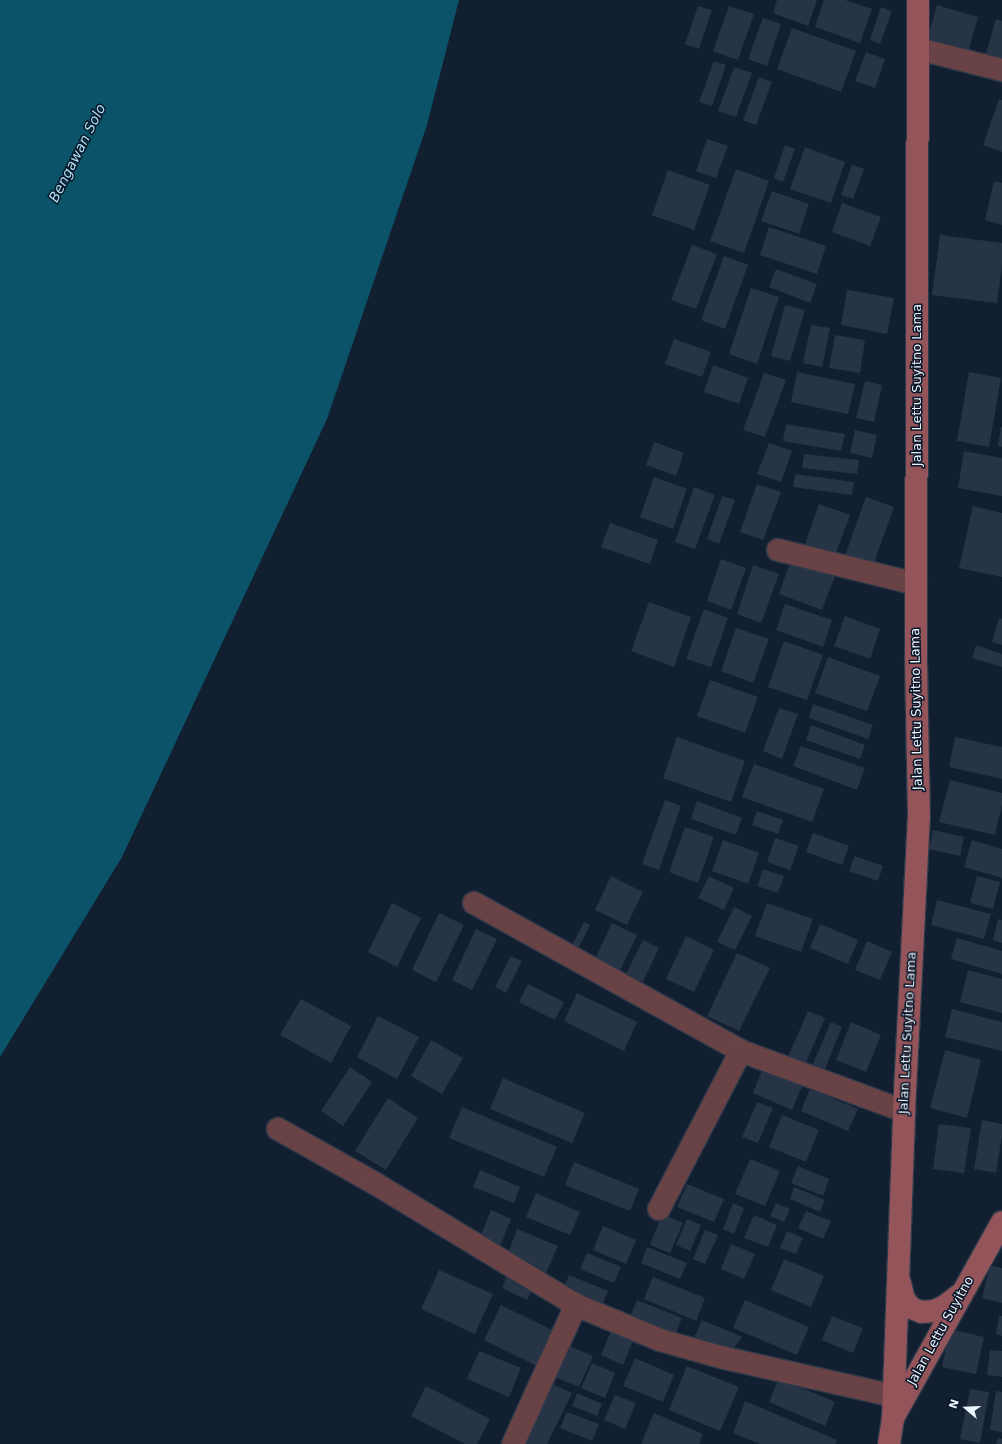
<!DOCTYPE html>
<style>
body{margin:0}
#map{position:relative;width:1002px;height:1444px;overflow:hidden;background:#121f31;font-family:"DejaVu Sans",sans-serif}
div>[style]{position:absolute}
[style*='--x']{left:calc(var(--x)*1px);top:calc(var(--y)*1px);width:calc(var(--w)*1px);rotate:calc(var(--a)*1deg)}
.water>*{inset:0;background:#0a5368}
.building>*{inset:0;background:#263446}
.roads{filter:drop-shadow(1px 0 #2c394a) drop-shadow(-1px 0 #2c394a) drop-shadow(0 1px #2c394a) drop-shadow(0 -1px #2c394a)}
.street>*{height:22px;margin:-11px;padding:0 11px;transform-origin:11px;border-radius:11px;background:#694245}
.secondary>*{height:22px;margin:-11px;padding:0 11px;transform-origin:11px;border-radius:11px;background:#93545a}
span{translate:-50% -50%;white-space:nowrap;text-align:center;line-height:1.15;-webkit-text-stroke:3px #091627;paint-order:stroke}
.street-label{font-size:13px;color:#ecf4fe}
.water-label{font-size:14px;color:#ace0f5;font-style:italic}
.north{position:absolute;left:946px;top:1388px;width:40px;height:40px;-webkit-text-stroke:3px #091627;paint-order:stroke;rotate:289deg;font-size:11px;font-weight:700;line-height:16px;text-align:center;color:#ecf4fe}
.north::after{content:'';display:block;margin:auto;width:14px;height:18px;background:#ecf4fe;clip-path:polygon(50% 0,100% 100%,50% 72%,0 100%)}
</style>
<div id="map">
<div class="water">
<div style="clip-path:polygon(0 0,459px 0,427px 125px,327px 419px,122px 857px,0 1057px)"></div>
</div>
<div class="building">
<div style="clip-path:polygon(777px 0,817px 0,808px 26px,773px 13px)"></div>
<div style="clip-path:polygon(824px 0,845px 0,872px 9px,860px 43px,815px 27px)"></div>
<div style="clip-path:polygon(937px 5px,978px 17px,967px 56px,926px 43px)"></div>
<div style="clip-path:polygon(698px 6px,712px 10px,699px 49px,685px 44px)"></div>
<div style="clip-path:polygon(729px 6px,754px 14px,738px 60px,713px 51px)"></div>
<div style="clip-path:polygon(881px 7px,892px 11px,880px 44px,870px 40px)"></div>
<div style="clip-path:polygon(763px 18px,781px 24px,767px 66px,748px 59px)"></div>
<div style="clip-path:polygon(996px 19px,1002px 21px,1002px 62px,985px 57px)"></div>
<div style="clip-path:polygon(792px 28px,856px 51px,841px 92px,777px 69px)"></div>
<div style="clip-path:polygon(866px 52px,885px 59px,875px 88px,855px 81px)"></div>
<div style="clip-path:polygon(714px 61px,726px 65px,712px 106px,699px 102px)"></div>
<div style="clip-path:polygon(734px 67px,752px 73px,736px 117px,718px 111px)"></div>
<div style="clip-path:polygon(759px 77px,772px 82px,756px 125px,743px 120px)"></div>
<div style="clip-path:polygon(999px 99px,1002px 100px,1002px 152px,983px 145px)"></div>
<div style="clip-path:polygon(707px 139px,728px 146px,716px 178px,696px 171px)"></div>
<div style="clip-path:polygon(785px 145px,795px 149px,783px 182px,774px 178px)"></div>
<div style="clip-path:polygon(805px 147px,845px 162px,831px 203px,790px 189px)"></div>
<div style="clip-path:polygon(852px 165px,864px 169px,853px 199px,841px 195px)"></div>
<div style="clip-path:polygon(736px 169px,769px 181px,744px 253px,710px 241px)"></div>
<div style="clip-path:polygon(668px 170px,710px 185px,694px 230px,652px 215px)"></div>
<div style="clip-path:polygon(994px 181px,1002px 183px,1002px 225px,985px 220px)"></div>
<div style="clip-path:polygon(772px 191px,809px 204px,799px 234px,761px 221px)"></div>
<div style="clip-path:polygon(842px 203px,881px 217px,870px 246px,832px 232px)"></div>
<div style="clip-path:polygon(769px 227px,826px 246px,817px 274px,760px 255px)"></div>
<div style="clip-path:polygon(940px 235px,1002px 243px,1002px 265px,997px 303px,932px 295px)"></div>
<div style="clip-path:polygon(692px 245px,717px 254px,696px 309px,671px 300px)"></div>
<div style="clip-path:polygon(724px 256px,748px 265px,725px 329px,701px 320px)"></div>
<div style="clip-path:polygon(776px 269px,817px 284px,810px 303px,769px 287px)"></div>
<div style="clip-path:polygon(751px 288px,779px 297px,757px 364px,729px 354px)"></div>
<div style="clip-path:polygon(847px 290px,894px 298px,887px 334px,841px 325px)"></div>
<div style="clip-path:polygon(785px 305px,805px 310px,790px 361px,771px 356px)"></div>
<div style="clip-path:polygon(811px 325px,830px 328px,822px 367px,803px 363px)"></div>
<div style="clip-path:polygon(835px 335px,865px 340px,860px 373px,829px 368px)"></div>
<div style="clip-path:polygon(674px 339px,711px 352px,702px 377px,665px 364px)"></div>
<div style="clip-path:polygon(713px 365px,748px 378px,739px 404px,704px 392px)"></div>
<div style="clip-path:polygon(797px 372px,855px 384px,848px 414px,791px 402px)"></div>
<div style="clip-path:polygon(969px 372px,1001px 378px,989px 447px,957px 441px)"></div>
<div style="clip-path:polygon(764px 373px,786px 380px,765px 437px,743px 430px)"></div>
<div style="clip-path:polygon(865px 381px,882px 385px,874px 422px,856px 418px)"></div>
<div style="clip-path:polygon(786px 424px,845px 434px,841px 451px,783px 441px)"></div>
<div style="clip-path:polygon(1001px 427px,1002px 427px,1002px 447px,998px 446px)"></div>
<div style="clip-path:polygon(855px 430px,877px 435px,872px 458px,850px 453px)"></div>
<div style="clip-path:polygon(654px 442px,684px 453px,676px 476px,646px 465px)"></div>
<div style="clip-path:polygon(769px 443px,792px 451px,781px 482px,757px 474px)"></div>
<div style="clip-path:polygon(964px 451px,1002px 458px,1002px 496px,958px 488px)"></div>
<div style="clip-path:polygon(804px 454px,859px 460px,857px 474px,802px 468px)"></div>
<div style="clip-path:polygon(795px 474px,854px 482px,852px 495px,793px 487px)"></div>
<div style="clip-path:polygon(654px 477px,687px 489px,673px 529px,640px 517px)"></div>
<div style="clip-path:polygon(757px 484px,781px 492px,763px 540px,740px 532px)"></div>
<div style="clip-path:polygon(694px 487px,715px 495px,695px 549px,675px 542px)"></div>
<div style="clip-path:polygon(722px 496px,735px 500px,719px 544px,707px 539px)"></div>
<div style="clip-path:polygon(866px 497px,894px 507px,871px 571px,843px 561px)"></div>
<div style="clip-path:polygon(819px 504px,850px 515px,833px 561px,803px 550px)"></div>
<div style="clip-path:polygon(973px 506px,1002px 513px,1002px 577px,959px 568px)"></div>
<div style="clip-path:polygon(610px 523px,658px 540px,650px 564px,601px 547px)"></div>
<div style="clip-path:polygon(721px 559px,746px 568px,731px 610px,707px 601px)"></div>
<div style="clip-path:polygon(791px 560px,835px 576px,822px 610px,779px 594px)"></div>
<div style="clip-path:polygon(753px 565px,779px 574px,761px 623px,737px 614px)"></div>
<div style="clip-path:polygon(649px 602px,691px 617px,674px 667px,631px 651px)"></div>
<div style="clip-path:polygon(785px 604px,832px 620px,823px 647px,776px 630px)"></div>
<div style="clip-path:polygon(704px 609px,728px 618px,711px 667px,686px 659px)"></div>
<div style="clip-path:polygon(845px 616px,880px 629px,870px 659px,834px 646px)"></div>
<div style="clip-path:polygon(999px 618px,1002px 619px,1002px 645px,992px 642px)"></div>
<div style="clip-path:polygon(736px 628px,769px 639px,753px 683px,721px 671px)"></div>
<div style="clip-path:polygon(784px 641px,823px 655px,807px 700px,768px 687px)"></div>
<div style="clip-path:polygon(976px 645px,1002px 654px,1002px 667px,972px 658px)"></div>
<div style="clip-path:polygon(828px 657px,880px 676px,867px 711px,815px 693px)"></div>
<div style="clip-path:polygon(710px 680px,758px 697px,745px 733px,697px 716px)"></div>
<div style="clip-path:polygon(813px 704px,873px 725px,868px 739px,809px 718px)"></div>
<div style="clip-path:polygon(779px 708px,798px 714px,782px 759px,763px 751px)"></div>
<div style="clip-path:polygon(811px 725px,865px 745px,860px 759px,806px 740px)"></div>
<div style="clip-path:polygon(677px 737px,745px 761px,731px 802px,663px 778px)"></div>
<div style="clip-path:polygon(955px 737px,1002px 747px,1002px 779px,949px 767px)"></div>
<div style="clip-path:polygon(801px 746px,865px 768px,857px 790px,793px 766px)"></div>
<div style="clip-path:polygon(754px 764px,824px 789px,812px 822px,742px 797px)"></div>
<div style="clip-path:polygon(950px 780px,1002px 793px,1002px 805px,995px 835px,939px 822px)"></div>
<div style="clip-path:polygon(665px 800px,681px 806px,659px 870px,642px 864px)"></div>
<div style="clip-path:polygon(697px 801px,742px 818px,736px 835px,691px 819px)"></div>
<div style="clip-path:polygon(757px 811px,783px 820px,778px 834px,752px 825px)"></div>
<div style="clip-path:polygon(685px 827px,714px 837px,698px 883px,669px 872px)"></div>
<div style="clip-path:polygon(933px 830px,964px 837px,960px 856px,929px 849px)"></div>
<div style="clip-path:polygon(813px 833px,849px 846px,842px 865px,806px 852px)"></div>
<div style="clip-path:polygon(775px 838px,799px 846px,790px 870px,767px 862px)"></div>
<div style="clip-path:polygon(723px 840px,759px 853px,748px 884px,712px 871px)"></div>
<div style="clip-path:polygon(972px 840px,1002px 849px,1002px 878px,964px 867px)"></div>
<div style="clip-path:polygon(855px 856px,883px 866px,878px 881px,849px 871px)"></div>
<div style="clip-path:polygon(763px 869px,784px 876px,778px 893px,757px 886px)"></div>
<div style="clip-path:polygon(611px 876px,643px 892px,627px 925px,595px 910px)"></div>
<div style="clip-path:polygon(709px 876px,734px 888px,724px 910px,698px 898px)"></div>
<div style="clip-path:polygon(977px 876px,1000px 882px,993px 909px,970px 903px)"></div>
<div style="clip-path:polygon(937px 900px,991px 914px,984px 939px,931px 925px)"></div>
<div style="clip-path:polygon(392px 903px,421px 918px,397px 967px,368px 952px)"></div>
<div style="clip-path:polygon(767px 903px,813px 919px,801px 952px,755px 936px)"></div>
<div style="clip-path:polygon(734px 907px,752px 916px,735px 950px,717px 942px)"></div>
<div style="clip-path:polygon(439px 913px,464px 925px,436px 982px,412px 970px)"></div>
<div style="clip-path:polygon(998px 919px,1002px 920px,1002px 943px,993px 940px)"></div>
<div style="clip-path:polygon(584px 922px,590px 925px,579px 947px,573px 944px)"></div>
<div style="clip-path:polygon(612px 923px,637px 935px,619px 973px,594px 961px)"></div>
<div style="clip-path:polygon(820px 924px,858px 940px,848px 964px,810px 948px)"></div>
<div style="clip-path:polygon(476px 929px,497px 939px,472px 990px,452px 980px)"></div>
<div style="clip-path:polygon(686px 936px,714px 950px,694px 992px,666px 979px)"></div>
<div style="clip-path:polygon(957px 938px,1002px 951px,1002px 974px,951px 959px)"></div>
<div style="clip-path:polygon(643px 940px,659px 948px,641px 986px,624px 978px)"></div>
<div style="clip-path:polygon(867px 941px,892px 952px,880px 980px,855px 970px)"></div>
<div style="clip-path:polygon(737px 953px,770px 968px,739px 1031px,707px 1016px)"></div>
<div style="clip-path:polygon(511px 956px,522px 961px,506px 993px,495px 987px)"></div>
<div style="clip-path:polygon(968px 970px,1002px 979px,1002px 1013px,960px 1002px)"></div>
<div style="clip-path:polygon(528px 984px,564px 1002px,555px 1020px,519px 1002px)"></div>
<div style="clip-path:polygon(577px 993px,637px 1022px,624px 1051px,564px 1021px)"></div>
<div style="clip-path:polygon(301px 999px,351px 1026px,331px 1063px,280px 1035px)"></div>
<div style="clip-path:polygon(952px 1009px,1002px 1022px,1002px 1051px,945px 1037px)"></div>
<div style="clip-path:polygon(808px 1011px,825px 1018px,804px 1067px,787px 1059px)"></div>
<div style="clip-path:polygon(378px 1016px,419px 1037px,397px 1079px,357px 1057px)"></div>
<div style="clip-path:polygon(831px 1022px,842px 1027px,825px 1069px,813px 1064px)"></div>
<div style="clip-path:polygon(851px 1022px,881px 1035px,866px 1072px,836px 1060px)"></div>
<div style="clip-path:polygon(431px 1040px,463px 1058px,442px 1094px,411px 1076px)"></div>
<div style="clip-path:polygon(945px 1050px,981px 1060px,967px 1118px,930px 1108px)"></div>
<div style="clip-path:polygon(350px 1067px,372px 1082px,343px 1126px,321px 1111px)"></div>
<div style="clip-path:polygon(763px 1068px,803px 1084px,792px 1110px,753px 1093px)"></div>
<div style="clip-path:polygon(503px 1078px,585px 1113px,572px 1143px,490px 1109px)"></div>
<div style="clip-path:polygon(810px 1089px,858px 1109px,848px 1131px,801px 1111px)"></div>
<div style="clip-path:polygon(388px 1098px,418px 1118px,386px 1170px,355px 1151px)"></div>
<div style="clip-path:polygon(757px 1102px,773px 1108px,758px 1143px,742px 1137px)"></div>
<div style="clip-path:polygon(462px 1107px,557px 1147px,544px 1177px,449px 1138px)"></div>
<div style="clip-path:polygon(782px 1115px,819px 1130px,806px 1162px,769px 1147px)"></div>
<div style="clip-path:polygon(982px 1120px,1002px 1124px,1002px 1135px,996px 1173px,974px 1169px)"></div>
<div style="clip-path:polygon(939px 1124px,971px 1128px,964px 1173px,933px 1169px)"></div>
<div style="clip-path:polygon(750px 1159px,780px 1171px,765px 1206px,735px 1194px)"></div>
<div style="clip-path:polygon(574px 1162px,639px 1189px,630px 1211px,565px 1185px)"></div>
<div style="clip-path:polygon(798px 1166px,829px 1179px,823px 1196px,791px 1183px)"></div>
<div style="clip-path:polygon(480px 1170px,520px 1187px,514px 1203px,473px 1187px)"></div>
<div style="clip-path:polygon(687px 1184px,724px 1199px,714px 1222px,677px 1207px)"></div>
<div style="clip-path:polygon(794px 1187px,825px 1200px,820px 1212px,790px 1199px)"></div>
<div style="clip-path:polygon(536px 1193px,580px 1212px,570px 1235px,526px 1217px)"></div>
<div style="clip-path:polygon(733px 1203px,744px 1208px,734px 1234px,723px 1229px)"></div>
<div style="clip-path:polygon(776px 1203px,790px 1209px,784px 1222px,770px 1216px)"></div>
<div style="clip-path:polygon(491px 1210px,511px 1219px,498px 1251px,478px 1242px)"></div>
<div style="clip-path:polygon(806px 1211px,831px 1221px,823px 1239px,798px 1228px)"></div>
<div style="clip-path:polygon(662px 1214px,683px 1223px,670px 1253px,650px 1245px)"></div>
<div style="clip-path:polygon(754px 1215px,777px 1225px,768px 1247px,744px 1238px)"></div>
<div style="clip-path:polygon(687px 1219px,701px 1225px,690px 1251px,676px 1245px)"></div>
<div style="clip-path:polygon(603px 1226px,636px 1240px,626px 1264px,593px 1250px)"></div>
<div style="clip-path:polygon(517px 1229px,558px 1246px,546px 1273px,507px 1256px)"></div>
<div style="clip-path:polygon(705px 1230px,718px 1235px,705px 1264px,693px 1259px)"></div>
<div style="clip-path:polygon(787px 1231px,803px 1238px,796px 1254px,780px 1248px)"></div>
<div style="clip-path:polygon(731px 1244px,755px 1254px,744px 1279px,721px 1269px)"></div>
<div style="clip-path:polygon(647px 1247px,687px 1263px,680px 1279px,641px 1263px)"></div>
<div style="clip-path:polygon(587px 1253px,621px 1267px,614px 1283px,580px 1269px)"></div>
<div style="clip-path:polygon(784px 1259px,824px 1276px,811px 1307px,771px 1290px)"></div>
<div style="clip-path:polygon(990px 1265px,1002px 1268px,1002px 1303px,982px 1298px)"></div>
<div style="clip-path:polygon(439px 1270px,493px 1294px,475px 1334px,421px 1309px)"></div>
<div style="clip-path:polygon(508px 1273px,535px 1285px,527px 1300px,502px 1288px)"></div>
<div style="clip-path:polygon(569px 1275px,608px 1291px,601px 1308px,562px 1292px)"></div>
<div style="clip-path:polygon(653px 1277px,705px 1298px,696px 1321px,644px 1299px)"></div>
<div style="clip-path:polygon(637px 1300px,682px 1318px,674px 1338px,629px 1319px)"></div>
<div style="clip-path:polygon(745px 1300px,809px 1327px,797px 1355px,733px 1328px)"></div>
<div style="clip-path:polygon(501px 1305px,554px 1331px,537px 1366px,484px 1340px)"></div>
<div style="clip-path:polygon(832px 1316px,863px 1328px,853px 1353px,822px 1340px)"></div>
<div style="clip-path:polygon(999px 1316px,1002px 1316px,1002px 1336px,996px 1334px)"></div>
<div style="clip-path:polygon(702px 1320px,742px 1337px,730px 1353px,692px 1343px)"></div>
<div style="clip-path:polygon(950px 1329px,984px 1337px,976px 1374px,942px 1367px)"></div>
<div style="clip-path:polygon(611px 1331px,633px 1341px,623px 1365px,601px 1355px)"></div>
<div style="clip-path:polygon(562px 1343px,593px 1356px,579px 1387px,548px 1374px)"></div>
<div style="clip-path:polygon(990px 1350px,1002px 1351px,1002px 1377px,987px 1375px)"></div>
<div style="clip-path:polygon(479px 1351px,521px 1368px,509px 1397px,467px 1379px)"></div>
<div style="clip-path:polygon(635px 1358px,674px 1375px,663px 1402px,623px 1386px)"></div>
<div style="clip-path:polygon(592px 1363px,615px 1373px,605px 1398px,581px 1388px)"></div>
<div style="clip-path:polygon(687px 1366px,739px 1387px,720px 1431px,669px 1410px)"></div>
<div style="clip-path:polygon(779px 1378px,835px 1402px,825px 1426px,769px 1402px)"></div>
<div style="clip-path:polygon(550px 1383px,572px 1393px,547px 1444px,527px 1444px,520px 1441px)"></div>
<div style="clip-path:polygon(426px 1386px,490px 1419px,477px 1444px,465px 1444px,411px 1416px)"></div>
<div style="clip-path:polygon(970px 1389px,989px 1392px,980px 1443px,960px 1439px)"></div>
<div style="clip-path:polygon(996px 1391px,1002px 1392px,1002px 1432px,990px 1430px)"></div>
<div style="clip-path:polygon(577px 1393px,602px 1404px,597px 1416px,572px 1406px)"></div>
<div style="clip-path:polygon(615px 1395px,636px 1403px,625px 1429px,604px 1420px)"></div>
<div style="clip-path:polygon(745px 1401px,837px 1440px,835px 1444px,760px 1444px,733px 1433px)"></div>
<div style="clip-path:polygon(567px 1412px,599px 1424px,592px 1441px,560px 1428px)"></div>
<div style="clip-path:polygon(654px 1413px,703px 1434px,699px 1444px,641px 1444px)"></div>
<div style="clip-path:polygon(998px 1438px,1002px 1439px,1002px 1444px,996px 1444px)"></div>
</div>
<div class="roads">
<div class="street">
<div style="--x:919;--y:49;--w:86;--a:14.2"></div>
<div style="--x:778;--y:550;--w:142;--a:13.8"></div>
<div style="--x:474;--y:903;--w:305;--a:29"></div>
<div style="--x:741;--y:1051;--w:174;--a:20.2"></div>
<div style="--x:278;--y:1129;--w:112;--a:29.3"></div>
<div style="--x:376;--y:1184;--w:234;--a:31.2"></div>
<div style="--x:576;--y:1305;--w:91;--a:22.6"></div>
<div style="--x:660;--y:1340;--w:66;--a:15.7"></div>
<div style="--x:724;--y:1358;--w:174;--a:12.6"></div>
<div style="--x:659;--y:1209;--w:178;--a:-62.6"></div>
<div style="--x:513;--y:1444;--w:153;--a:-65.6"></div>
</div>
<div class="secondary">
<div style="--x:900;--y:1283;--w:16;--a:76"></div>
<div style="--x:904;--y:1299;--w:11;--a:52"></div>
<div style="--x:911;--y:1308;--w:12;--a:20"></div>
<div style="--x:922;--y:1312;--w:12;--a:-5"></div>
<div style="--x:934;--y:1311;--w:12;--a:-24"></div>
<div style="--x:945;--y:1306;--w:18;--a:-38"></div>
<div style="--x:893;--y:1418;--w:307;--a:-87.9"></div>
<div style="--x:904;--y:1111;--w:294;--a:-87.1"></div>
<div style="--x:919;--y:817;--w:162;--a:-91.1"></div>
<div style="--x:916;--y:655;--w:655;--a:-89.83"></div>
<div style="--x:889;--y:1444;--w:26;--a:-81"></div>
<div style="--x:893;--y:1418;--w:224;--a:-60.9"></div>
</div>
</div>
<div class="street-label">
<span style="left:917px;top:385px;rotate:-90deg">Jalan Lettu Suyitno Lama</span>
<span style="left:917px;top:709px;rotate:-91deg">Jalan Lettu Suyitno Lama</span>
<span style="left:908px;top:1033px;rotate:-87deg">Jalan Lettu Suyitno Lama</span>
<span style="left:941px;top:1331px;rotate:-61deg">Jalan Lettu Suyitno</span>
</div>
<div class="water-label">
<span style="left:77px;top:153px;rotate:-63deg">Bengawan Solo</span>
</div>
<div class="north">N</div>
</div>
